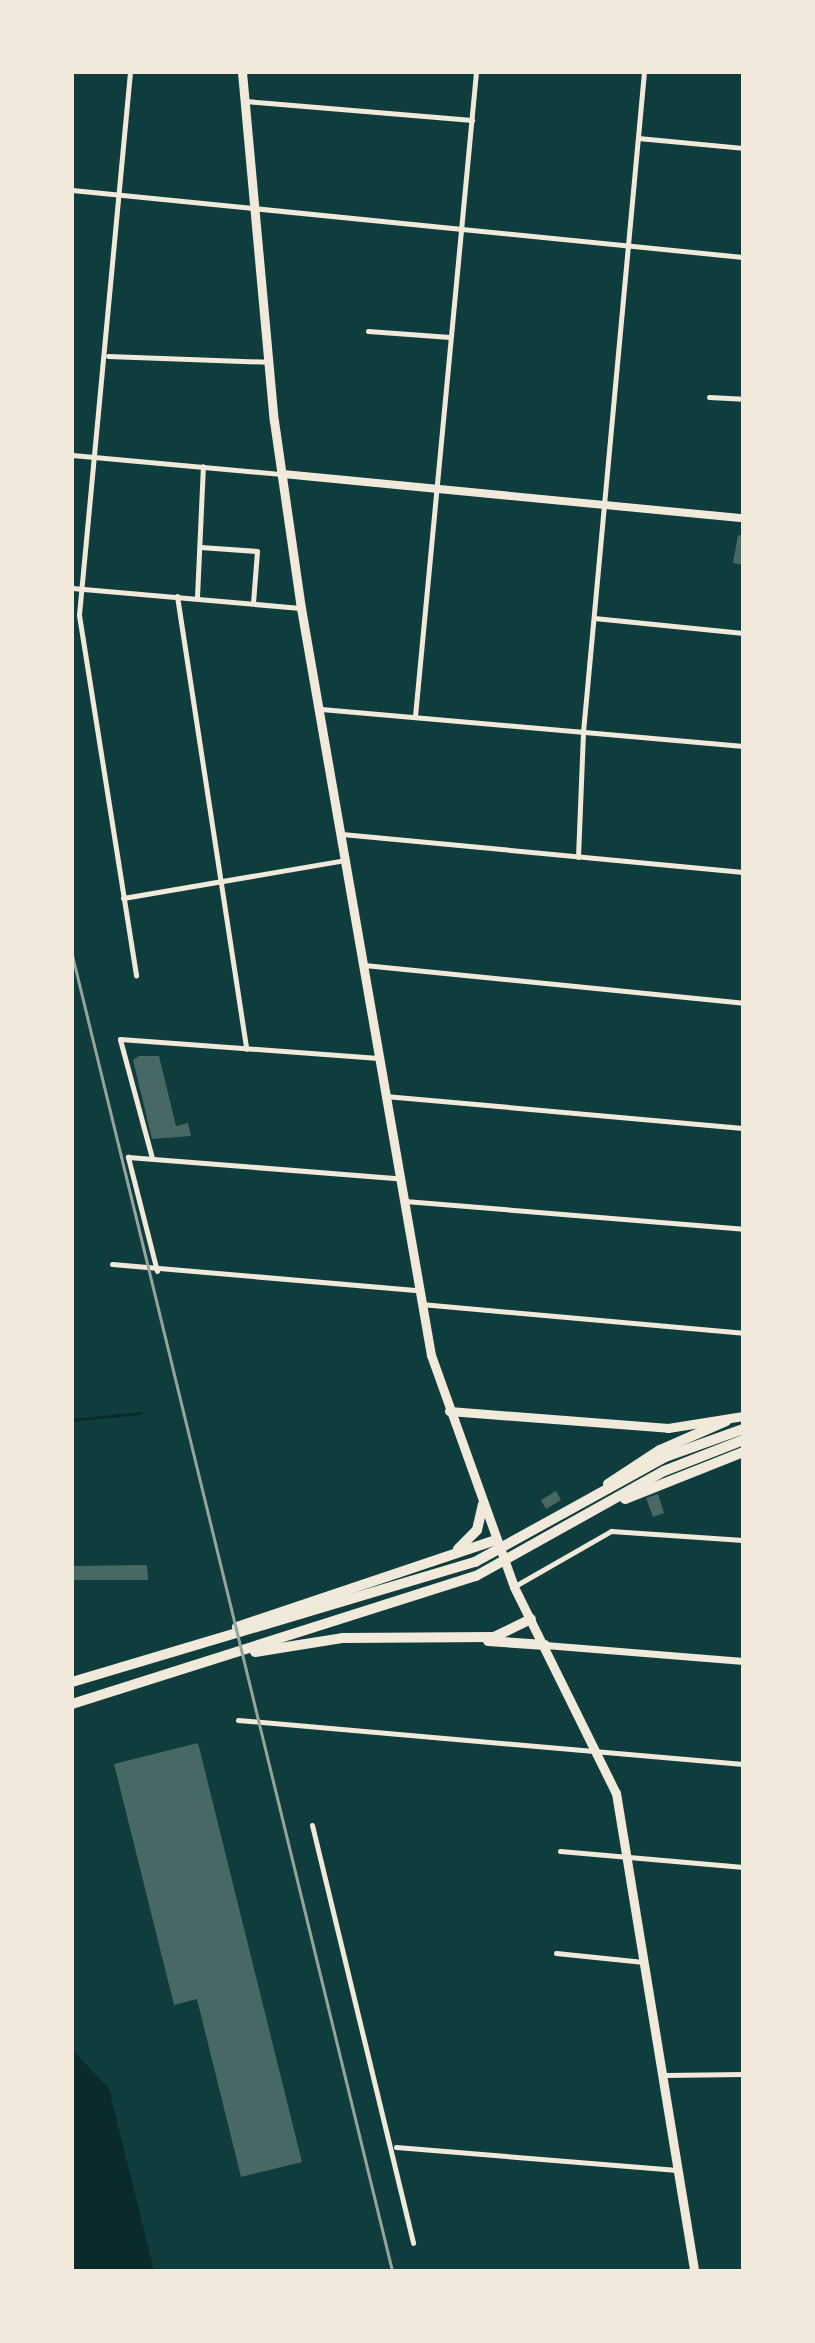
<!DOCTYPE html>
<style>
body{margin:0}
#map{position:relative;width:815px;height:2343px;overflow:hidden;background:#0f3d3e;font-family:"Asap Condensed",sans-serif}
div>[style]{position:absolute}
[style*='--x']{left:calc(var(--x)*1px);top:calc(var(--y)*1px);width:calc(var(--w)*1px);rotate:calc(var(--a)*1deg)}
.water>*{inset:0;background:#0a2a2b}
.stream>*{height:3px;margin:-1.5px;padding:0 1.5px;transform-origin:1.5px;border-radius:1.5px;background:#0a2a2b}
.building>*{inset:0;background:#486865}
.minor>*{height:5px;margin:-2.5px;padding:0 2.5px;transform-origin:2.5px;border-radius:2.5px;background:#f1e9da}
.tertiary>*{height:7px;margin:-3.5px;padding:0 3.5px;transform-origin:3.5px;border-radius:3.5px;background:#f1e9da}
.secondary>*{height:8px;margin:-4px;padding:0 4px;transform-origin:4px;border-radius:4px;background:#f1e9da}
.primary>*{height:9px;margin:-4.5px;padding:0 4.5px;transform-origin:4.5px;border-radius:4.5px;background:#f1e9da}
.motorway>*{height:10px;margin:-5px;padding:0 5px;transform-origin:5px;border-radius:5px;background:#f1e9da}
.rail>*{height:3px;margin:-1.5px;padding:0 1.5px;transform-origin:1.5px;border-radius:1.5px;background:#97a49c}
span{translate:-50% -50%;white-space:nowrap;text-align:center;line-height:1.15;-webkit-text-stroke:6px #f1e9da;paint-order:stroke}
.frame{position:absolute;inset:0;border:74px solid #f1e9da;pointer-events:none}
</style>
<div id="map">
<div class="water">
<div style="clip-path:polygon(72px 2049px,109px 2089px,154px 2271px,72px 2271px)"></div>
</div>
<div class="stream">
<div style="--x:72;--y:1420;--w:69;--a:-5.8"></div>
</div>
<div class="building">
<div style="clip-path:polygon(738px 535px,743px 536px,743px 565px,733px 563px)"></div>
<div style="clip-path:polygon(139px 1056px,159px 1056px,176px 1126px,188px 1123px,191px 1136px,152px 1139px,133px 1060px)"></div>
<div style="clip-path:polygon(556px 1491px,561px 1500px,546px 1509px,541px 1500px)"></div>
<div style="clip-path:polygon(658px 1494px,664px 1513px,653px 1517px,646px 1498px)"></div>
<div style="clip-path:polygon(147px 1565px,148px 1580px,72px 1580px,72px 1566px)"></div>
<div style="clip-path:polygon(198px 1743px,302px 2162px,241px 2177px,197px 1999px,174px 2005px,114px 1764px)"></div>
</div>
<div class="minor">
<div style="--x:130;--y:72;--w:545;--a:95.37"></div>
<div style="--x:79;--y:615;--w:365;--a:81"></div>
<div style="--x:245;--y:101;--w:228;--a:4.8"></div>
<div style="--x:638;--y:138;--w:105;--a:5.4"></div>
<div style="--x:72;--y:190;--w:674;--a:5.7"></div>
<div style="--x:368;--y:331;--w:82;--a:4.2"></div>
<div style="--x:108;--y:356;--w:160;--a:2.1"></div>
<div style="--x:709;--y:397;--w:34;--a:3"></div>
<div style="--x:72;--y:455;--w:211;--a:5.2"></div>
<div style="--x:200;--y:547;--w:57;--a:4"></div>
<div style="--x:257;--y:551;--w:52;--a:94.4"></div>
<div style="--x:72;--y:588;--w:229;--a:5"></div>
<div style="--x:177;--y:596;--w:458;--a:81.3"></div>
<div style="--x:197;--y:597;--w:131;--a:-87.4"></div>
<div style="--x:594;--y:618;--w:150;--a:5.7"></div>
<div style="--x:321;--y:709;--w:424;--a:5"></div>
<div style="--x:415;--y:716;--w:647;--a:-84.59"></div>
<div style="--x:342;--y:834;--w:403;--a:5.4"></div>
<div style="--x:578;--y:857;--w:125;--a:-87.7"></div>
<div style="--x:583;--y:732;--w:663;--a:-84.72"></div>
<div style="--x:123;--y:898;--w:225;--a:-9.7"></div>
<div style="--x:364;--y:965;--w:381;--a:5.7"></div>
<div style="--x:385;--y:1096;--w:359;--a:5.1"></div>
<div style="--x:152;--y:1158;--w:123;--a:-105.1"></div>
<div style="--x:120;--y:1039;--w:259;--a:4.2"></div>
<div style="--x:405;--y:1201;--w:339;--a:4.7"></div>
<div style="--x:112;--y:1264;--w:307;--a:4.9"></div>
<div style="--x:157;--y:1271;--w:118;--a:-104.3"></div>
<div style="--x:128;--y:1157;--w:270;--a:4.5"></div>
<div style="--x:421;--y:1304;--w:323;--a:5.1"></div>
<div style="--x:515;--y:1586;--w:111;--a:-29.8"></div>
<div style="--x:611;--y:1531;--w:132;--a:3.9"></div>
<div style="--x:238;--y:1720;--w:507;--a:4.98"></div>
<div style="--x:312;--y:1825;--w:430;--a:76.4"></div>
<div style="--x:560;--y:1851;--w:184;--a:5"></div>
<div style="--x:556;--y:1953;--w:88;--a:5.8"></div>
<div style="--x:664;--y:2075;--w:79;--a:-0.7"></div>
<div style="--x:396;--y:2147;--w:282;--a:4.7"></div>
</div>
<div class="tertiary">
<div style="--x:545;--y:1645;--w:199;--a:4.6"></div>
</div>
<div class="secondary">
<div style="--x:283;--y:474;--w:462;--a:5.5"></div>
</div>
<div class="primary">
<div style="--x:242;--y:72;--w:350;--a:84.8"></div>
<div style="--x:274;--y:421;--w:189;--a:81.8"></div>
<div style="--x:301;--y:608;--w:758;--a:80.13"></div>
<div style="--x:431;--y:1355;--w:246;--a:70.3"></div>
<div style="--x:514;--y:1587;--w:230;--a:63.7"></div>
<div style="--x:616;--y:1793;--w:484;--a:80.7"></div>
<div style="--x:449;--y:1411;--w:220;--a:4.4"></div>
<div style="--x:668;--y:1428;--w:76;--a:-9.1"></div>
</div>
<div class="motorway">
<div style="--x:608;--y:1484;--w:62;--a:-33.2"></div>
<div style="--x:660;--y:1450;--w:72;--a:-23.7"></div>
<div style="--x:625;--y:1499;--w:127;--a:-21.7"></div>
<div style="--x:458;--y:1549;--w:27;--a:-45"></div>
<div style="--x:477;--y:1530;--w:26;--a:-77"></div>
<div style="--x:237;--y:1627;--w:273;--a:-18.6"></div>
<div style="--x:488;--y:1641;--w:57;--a:4"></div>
<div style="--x:255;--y:1652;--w:88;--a:-9.1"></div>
<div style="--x:342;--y:1638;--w:152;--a:-0.4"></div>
<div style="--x:494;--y:1637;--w:41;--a:-25.9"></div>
<div style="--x:72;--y:1682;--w:420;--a:-16.6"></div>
<div style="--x:475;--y:1562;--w:217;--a:-28.9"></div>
<div style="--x:665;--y:1457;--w:83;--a:-19.7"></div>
<div style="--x:72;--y:1704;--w:424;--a:-17.6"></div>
<div style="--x:476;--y:1576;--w:215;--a:-29.2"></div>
<div style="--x:664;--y:1471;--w:85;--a:-21.4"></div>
</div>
<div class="rail">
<div style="--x:72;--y:955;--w:1354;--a:76.33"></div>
</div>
<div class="frame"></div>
</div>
